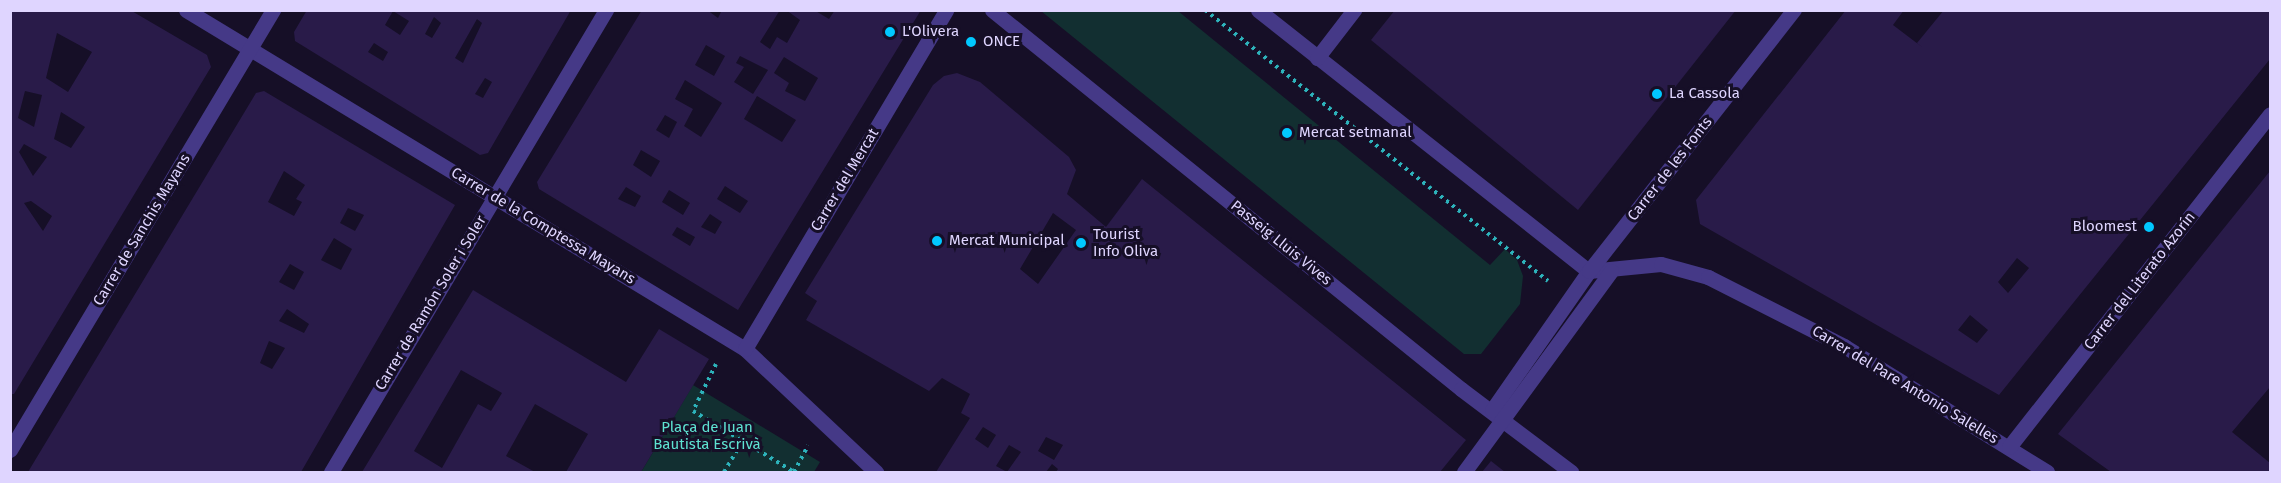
<!DOCTYPE html>
<meta charset="utf-8">
<style>
body{margin:0}
#map{position:relative;width:2281px;height:483px;overflow:hidden;background:#160f27;font-family:"Fira Sans",sans-serif}
div>[style]{position:absolute}
[style*='--x']{left:calc(var(--x)*1px);top:calc(var(--y)*1px);width:calc(var(--w)*1px);rotate:calc(var(--a)*1deg)}
.green>*{inset:0;background:#122f31}
.building>*{inset:0;background:#291b49}
.path>*{height:4px;margin-top:-2px;transform-origin:0;background:repeating-linear-gradient(90deg,#2db3bb 0 3px,transparent 0 7.5px)}
.minor>*{height:15px;margin:-7.5px;padding:0 7.5px;transform-origin:7.5px;border-radius:7.5px;background:#453987}
.dots>*{width:16px;height:16px;translate:-50% -50%;box-sizing:border-box;border:3px solid #160f27;border-radius:50%}
span{translate:-50% -50%;white-space:nowrap;text-align:center;line-height:1.15;-webkit-text-stroke:6px #160f27;paint-order:stroke}
.poi-label{font-size:15px;color:#dfd5ff}
.left{translate:0 -50%;text-align:left}
.right{translate:-100% -50%;text-align:right}
.street-label{font-size:15px;color:#dfd5ff}
.park-label{font-size:15px;color:#5ee2d1}
.frame{position:absolute;inset:0;border:12px solid #dfd5ff;pointer-events:none}
</style>
<div id="map">
<div class="green">
<div style="clip-path:polygon(1041px 11px,1178px 11px,1490px 265px,1505px 249px,1517px 260px,1523px 276px,1520px 304px,1481px 354px,1464px 354px)"></div>
<div style="clip-path:polygon(693px 385px,820px 462px,814px 472px,641px 472px)"></div>
</div>
<div class="building">
<div style="clip-path:polygon(evenodd,10px 10px,130px 10px,207px 55px,211px 67px,14px 394px,10px 394px,10px 10px,57px 33px,92px 52px,68px 92px,46px 78px,57px 33px,10px 10px,25px 91px,42px 95px,34px 127px,18px 118px,25px 91px,10px 10px,61px 112px,85px 127px,71px 148px,54px 139px,61px 112px,10px 10px,24px 144px,47px 157px,33px 176px,19px 152px,24px 144px,10px 10px,31px 201px,52px 216px,43px 231px,24px 203px,31px 201px)"></div>
<div style="clip-path:polygon(evenodd,307px 10px,465px 12px,571px 10px,488px 153px,480px 155px,295px 41px,294px 32px,307px 10px,393px 11px,409px 21px,400px 35px,385px 25px,393px 11px,307px 10px,434px 17px,441px 23px,432px 38px,425px 34px,434px 17px,307px 10px,477px 19px,482px 23px,463px 63px,455px 58px,477px 19px,307px 10px,374px 43px,388px 52px,383px 61px,368px 52px,374px 43px,307px 10px,485px 78px,492px 82px,483px 98px,475px 94px,485px 78px)"></div>
<div style="clip-path:polygon(evenodd,642px 10px,707px 10px,718px 18px,722px 10px,780px 10px,760px 42px,770px 49px,777px 37px,787px 43px,800px 20px,786px 10px,814px 10px,829px 19px,835px 10px,921px 10px,738px 310px,539px 189px,537px 182px,642px 10px,706px 45px,725px 56px,714px 76px,695px 65px,706px 45px,642px 10px,740px 56px,768px 70px,753px 94px,734px 82px,744px 67px,736px 63px,740px 56px,642px 10px,784px 57px,818px 78px,805px 101px,785px 91px,789px 83px,774px 73px,784px 57px,642px 10px,685px 80px,722px 103px,701px 137px,684px 126px,693px 109px,675px 99px,685px 80px,642px 10px,757px 96px,796px 120px,782px 142px,744px 119px,757px 96px,642px 10px,665px 115px,677px 122px,669px 138px,656px 130px,665px 115px,642px 10px,641px 150px,660px 161px,651px 177px,633px 165px,641px 150px,642px 10px,725px 186px,748px 201px,740px 213px,717px 199px,725px 186px,642px 10px,626px 187px,641px 196px,635px 207px,618px 199px,626px 187px,642px 10px,669px 190px,690px 203px,683px 215px,662px 202px,669px 190px,642px 10px,710px 214px,722px 222px,715px 234px,701px 227px,710px 214px,642px 10px,677px 227px,695px 237px,690px 246px,672px 235px,677px 227px)"></div>
<div style="clip-path:polygon(1395px 10px,1736px 10px,1578px 210px,1371px 40px)"></div>
<div style="clip-path:polygon(evenodd,1846px 10px,1904px 10px,1893px 25px,1922px 47px,1917px 43px,1944px 10px,2270px 10px,2270px 59px,1999px 395px,1700px 224px,1696px 200px,1846px 10px,2017px 258px,2029px 268px,2008px 293px,1998px 282px,2017px 258px,1846px 10px,1970px 315px,1988px 330px,1977px 343px,1958px 330px,1970px 315px)"></div>
<div style="clip-path:polygon(evenodd,957px 73px,980px 82px,1069px 157px,1076px 170px,1067px 194px,1106px 227px,1142px 179px,1466px 440px,1440px 472px,1056px 472px,1058px 469px,1052px 464px,1046px 472px,1007px 472px,1021px 452px,1009px 445px,996px 466px,1007px 472px,936px 472px,970px 418px,961px 413px,970px 394px,942px 378px,929px 391px,806px 320px,817px 301px,805px 293px,933px 85px,944px 76px,957px 73px,1053px 213px,1076px 230px,1038px 284px,1020px 269px,1053px 213px,957px 73px,983px 427px,996px 435px,988px 448px,975px 439px,983px 427px,957px 73px,1046px 437px,1063px 445px,1054px 460px,1038px 451px,1046px 437px)"></div>
<div style="clip-path:polygon(evenodd,264px 91px,455px 205px,301px 472px,28px 472px,256px 93px,264px 91px,284px 171px,305px 185px,296px 199px,302px 202px,294px 216px,268px 202px,284px 171px,264px 91px,348px 208px,364px 215px,355px 231px,340px 223px,348px 208px,264px 91px,334px 238px,352px 249px,341px 270px,321px 260px,334px 238px,264px 91px,290px 264px,304px 272px,294px 290px,279px 282px,290px 264px,264px 91px,287px 309px,309px 324px,304px 333px,279px 321px,287px 309px,264px 91px,269px 341px,285px 348px,272px 369px,260px 363px,269px 341px)"></div>
<div style="clip-path:polygon(2270px 171px,2270px 387px,2232px 432px,2270px 463px,2270px 472px,2111px 472px,2058px 434px)"></div>
<div style="clip-path:polygon(evenodd,473px 290px,626px 382px,659px 329px,709px 359px,641px 472px,566px 472px,588px 434px,535px 404px,506px 456px,535px 472px,362px 472px,473px 290px,461px 370px,502px 393px,491px 411px,478px 404px,442px 468px,414px 451px,461px 370px)"></div>
<div style="clip-path:polygon(1491px 461px,1505px 472px,1482px 472px)"></div>
</div>
<div class="path">
<div style="--x:1205;--y:10;--w:437;--a:38.3"></div>
<div style="--x:716;--y:364;--w:52;--a:116.1"></div>
<div style="--x:693;--y:411;--w:118;--a:31.1"></div>
<div style="--x:794;--y:472;--w:30;--a:-62"></div>
<div style="--x:724;--y:472;--w:37;--a:-59"></div>
</div>
<div class="minor">
<div style="--x:186;--y:10;--w:654;--a:31.23"></div>
<div style="--x:745;--y:349;--w:180;--a:43.2"></div>
<div style="--x:992;--y:10;--w:603;--a:38.94"></div>
<div style="--x:1461;--y:389;--w:138;--a:37"></div>
<div style="--x:1258;--y:10;--w:422;--a:38.3"></div>
<div style="--x:1317;--y:58;--w:61;--a:-52.4"></div>
<div style="--x:1589;--y:271;--w:72;--a:-5.6"></div>
<div style="--x:1661;--y:264;--w:49;--a:15.5"></div>
<div style="--x:1708;--y:277;--w:153;--a:26.9"></div>
<div style="--x:1844;--y:346;--w:239;--a:31.8"></div>
<div style="--x:745;--y:349;--w:394;--a:-59.3"></div>
<div style="--x:1492;--y:410;--w:169;--a:-55.1"></div>
<div style="--x:1589;--y:271;--w:332;--a:-51.9"></div>
<div style="--x:2009;--y:447;--w:423;--a:-51.9"></div>
<div style="--x:10;--y:450;--w:513;--a:-59.13"></div>
<div style="--x:331;--y:472;--w:538;--a:-59.24"></div>
<div style="--x:1464;--y:472;--w:249;--a:-53.8"></div>
</div>
<div class="dots">
<div style="left:890px;top:32px;background:#01c8ff"></div>
<div style="left:971px;top:42px;background:#01c8ff"></div>
<div style="left:1657px;top:94px;background:#01c8ff"></div>
<div style="left:1287px;top:133px;background:#01c8ff"></div>
<div style="left:2149px;top:227px;background:#01c8ff"></div>
<div style="left:937px;top:241px;background:#01c8ff"></div>
<div style="left:1081px;top:243px;background:#01c8ff"></div>
</div>
<div class="poi-label">
<span class="left" style="left:902px;top:32px">L'Olivera</span>
<span class="left" style="left:983px;top:42px">ONCE</span>
<span class="left" style="left:1669px;top:94px">La Cassola</span>
<span class="left" style="left:1299px;top:133px">Mercat setmanal</span>
<span class="right" style="left:2137px;top:227px">Bloomest</span>
<span class="left" style="left:1093px;top:243px">Tourist<br>Info Oliva</span>
<span class="left" style="left:949px;top:241px">Mercat Municipal</span>
</div>
<div class="street-label">
<span style="left:1670px;top:169px;rotate:-52deg">Carrer de les Fonts</span>
<span style="left:845px;top:180px;rotate:-59deg">Carrer del Mercat</span>
<span style="left:543px;top:226px;rotate:31deg">Carrer de la Comptessa Mayans</span>
<span style="left:142px;top:230px;rotate:-59deg">Carrer de Sanchis Mayans</span>
<span style="left:1281px;top:243px;rotate:39deg">Passeig Lluis Vives</span>
<span style="left:2140px;top:281px;rotate:-52deg">Carrer del Literato Azorín</span>
<span style="left:431px;top:303px;rotate:-59deg">Carrer de Ramón Soler i Soler</span>
<span style="left:1905px;top:385px;rotate:31deg">Carrer del Pare Antonio Salelles</span>
</div>
<div class="park-label">
<span style="left:707px;top:436px">Plaça de Juan<br>Bautista Escrivà</span>
</div>
<div class="frame"></div>
</div>
